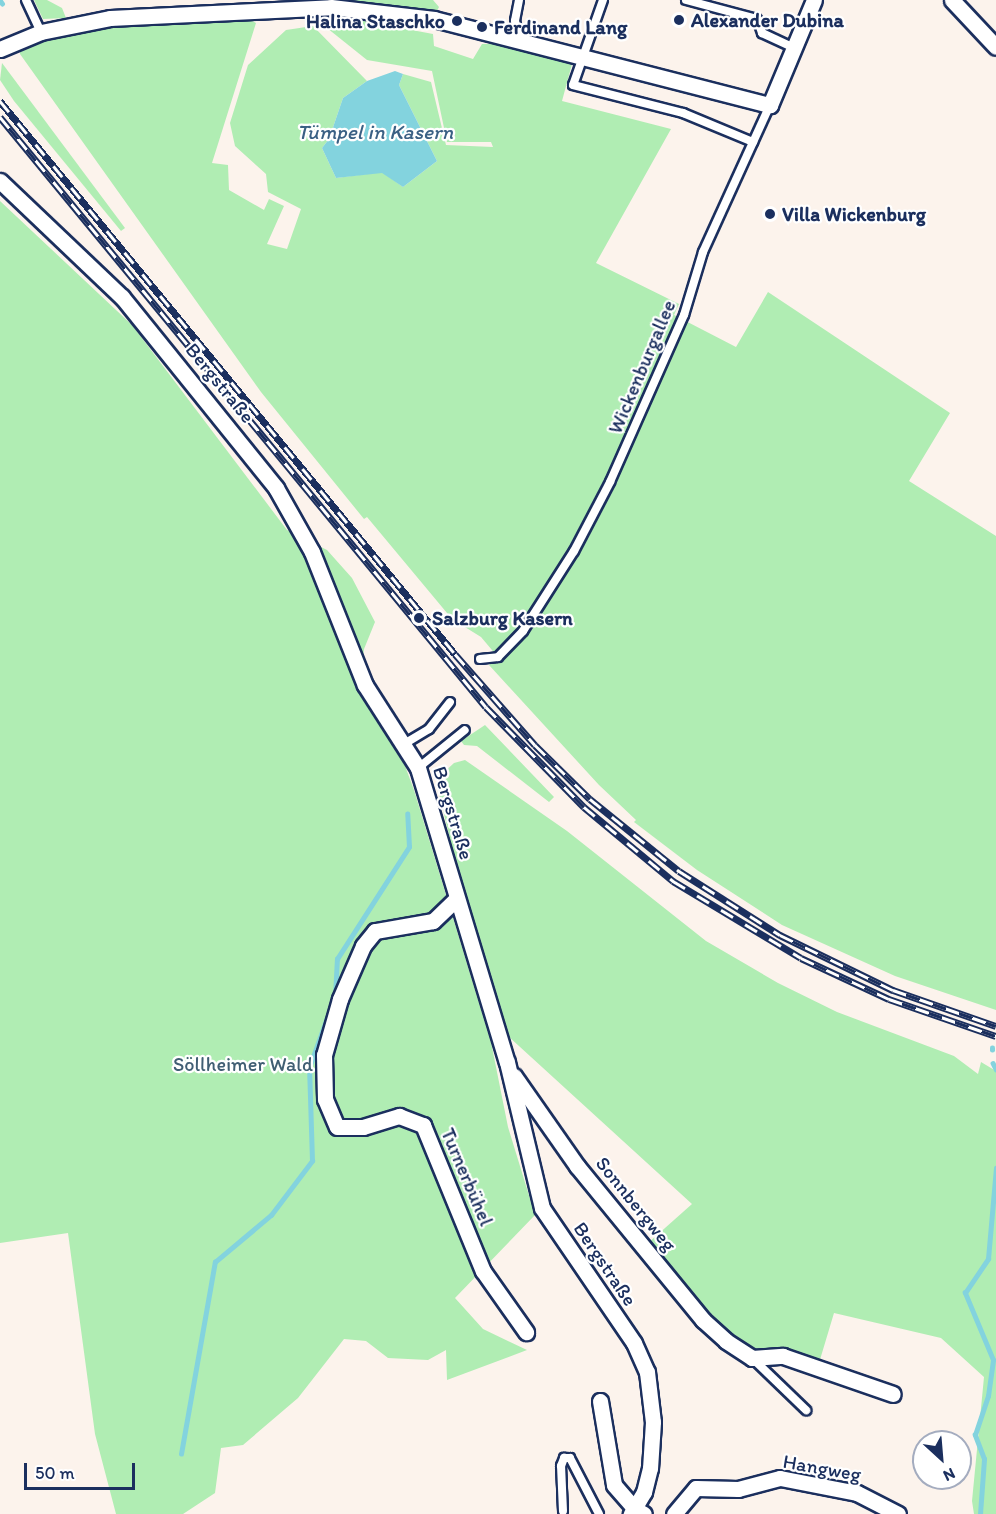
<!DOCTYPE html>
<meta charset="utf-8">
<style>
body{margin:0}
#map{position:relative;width:996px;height:1514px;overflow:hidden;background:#fcf3ec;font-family:Itim,sans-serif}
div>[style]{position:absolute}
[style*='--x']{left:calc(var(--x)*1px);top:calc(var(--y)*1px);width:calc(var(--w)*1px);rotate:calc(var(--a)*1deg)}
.green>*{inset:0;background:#b0edb3}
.water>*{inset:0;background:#83d3de}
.stream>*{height:4.5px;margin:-2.25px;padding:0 2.25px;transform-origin:2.25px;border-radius:2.25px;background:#83d3de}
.roads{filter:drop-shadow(2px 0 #1b2f5e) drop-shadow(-2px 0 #1b2f5e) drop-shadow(0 2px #1b2f5e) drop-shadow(0 -2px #1b2f5e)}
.lane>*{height:8px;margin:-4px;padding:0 4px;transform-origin:4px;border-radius:4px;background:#fff}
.street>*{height:15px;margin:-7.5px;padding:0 7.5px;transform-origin:7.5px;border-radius:7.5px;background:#fff}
.rail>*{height:7px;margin-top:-3.5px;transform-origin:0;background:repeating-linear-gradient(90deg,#fff 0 14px,#1b2f5e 0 28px);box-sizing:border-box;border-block:2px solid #1b2f5e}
.dots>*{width:16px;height:16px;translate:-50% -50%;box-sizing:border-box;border:3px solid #fff;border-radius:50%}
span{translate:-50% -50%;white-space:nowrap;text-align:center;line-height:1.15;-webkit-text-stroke:4.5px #fff;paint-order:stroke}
.poi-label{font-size:20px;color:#1b2f5e;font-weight:700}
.left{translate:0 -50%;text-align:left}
.right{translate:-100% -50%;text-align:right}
.street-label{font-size:20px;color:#1b2f5e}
.park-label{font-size:20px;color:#405e73}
.water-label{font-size:21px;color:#3a6084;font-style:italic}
.north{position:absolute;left:912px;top:1430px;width:60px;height:60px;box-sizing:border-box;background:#fff;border:2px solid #a4acbf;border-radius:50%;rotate:154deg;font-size:16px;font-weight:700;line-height:24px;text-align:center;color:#1b2f5e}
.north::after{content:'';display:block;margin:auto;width:21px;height:27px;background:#1b2f5e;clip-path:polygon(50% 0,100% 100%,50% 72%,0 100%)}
.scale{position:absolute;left:24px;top:1463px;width:111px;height:27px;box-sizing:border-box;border:3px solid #1b2f5e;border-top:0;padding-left:8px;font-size:18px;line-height:21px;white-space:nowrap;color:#1b2f5e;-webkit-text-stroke:4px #fff;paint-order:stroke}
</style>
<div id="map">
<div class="green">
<div style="clip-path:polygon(34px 0,47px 0,62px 8px,66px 18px,43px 19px)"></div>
<div style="clip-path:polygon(330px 0,433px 0,439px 7px,435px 15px)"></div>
<div style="clip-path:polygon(332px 15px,433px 34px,434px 46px,473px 59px,482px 44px,497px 44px,572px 64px,562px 101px,671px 129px,596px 263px,679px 304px,674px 315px,736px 347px,768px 292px,950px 413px,909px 481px,996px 536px,996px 1010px,895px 976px,782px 925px,697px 870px,634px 822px,636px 820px,599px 785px,489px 665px,497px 656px,481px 637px,452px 619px,367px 517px,364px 519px,261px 392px,20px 54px,20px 47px,39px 39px,109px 26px,245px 17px,256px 23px,212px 163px,228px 165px,229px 190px,264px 210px,269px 199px,284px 206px,267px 244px,287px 249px,301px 209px,268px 192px,266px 174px,235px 146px,230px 123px,248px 65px,286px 30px,313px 26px,367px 81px,343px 98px,329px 139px,322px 148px,336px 178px,382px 172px,403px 187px,437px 161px,399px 85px,403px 74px,431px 82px,446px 145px,493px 147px,491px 142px,447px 142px,432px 71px,367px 60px,327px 28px)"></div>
<div style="clip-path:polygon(2px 63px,125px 228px,121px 231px,14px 101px,0 80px)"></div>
<div style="clip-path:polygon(0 201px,132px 325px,287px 530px,327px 550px,352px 578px,375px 622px,364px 649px,360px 687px,394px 736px,414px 790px,491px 1042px,508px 1127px,535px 1215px,455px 1298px,483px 1329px,527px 1350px,447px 1380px,446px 1350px,428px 1360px,388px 1358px,366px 1341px,344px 1339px,298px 1398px,243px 1445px,221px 1448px,215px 1493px,183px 1514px,116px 1514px,95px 1434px,68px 1233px,0 1243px)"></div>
<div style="clip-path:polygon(485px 725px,554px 797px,549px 802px,477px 746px,464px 745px,461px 741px)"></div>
<div style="clip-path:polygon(465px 760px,567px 831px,706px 941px,778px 983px,837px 1012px,954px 1056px,978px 1074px,981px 1062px,996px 1071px,996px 1514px,974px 1514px,972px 1501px,984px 1377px,941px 1338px,834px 1313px,819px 1363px,749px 1347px,710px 1318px,647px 1244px,692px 1204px,508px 1036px,455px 860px,437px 785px,440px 776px,454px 763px)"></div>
</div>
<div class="water">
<div style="clip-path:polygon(395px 71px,403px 74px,399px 85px,437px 161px,403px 187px,382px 173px,336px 178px,322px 148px,329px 139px,343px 98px,367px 81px)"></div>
</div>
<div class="stream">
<div style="--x:0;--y:0;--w:4;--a:56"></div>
<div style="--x:335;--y:996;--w:37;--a:-87"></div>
<div style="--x:337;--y:959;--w:133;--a:-57.3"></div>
<div style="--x:409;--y:847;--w:33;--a:-93"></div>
<div style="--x:992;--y:1050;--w:2;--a:-90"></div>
<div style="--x:993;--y:1063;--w:7;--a:63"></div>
<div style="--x:181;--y:1454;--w:195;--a:-80"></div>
<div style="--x:215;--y:1262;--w:73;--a:-40"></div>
<div style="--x:271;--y:1215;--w:68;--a:-52.8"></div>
<div style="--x:312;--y:1161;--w:93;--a:-91.8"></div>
<div style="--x:309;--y:1068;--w:56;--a:-70.3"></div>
<div style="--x:980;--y:1514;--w:55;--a:-85.8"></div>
<div style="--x:984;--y:1459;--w:26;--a:-111"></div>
<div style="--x:975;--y:1435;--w:41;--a:-71.6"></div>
<div style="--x:988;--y:1396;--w:36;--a:-82"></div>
<div style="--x:993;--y:1360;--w:73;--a:-112.7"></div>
<div style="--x:965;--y:1293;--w:41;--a:-55.9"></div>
<div style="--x:988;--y:1259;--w:91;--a:-85"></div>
</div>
<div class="roads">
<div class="lane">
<div style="--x:26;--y:0;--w:35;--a:65"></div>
<div style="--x:519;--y:0;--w:21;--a:101"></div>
<div style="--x:515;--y:21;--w:21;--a:76"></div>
<div style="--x:603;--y:0;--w:90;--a:109.4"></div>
<div style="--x:573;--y:85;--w:114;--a:14.3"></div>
<div style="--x:683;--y:113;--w:76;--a:22.5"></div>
<div style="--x:686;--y:0;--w:73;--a:15"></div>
<div style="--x:757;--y:19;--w:15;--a:70"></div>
<div style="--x:762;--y:33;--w:33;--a:25"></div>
<div style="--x:480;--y:659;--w:18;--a:-6"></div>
<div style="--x:498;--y:657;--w:36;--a:-46"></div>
<div style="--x:523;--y:631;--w:95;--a:-57.5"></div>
<div style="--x:574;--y:551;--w:78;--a:-62.4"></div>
<div style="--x:610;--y:482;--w:183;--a:-66.1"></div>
<div style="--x:684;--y:315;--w:66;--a:-73.2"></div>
<div style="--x:703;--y:252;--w:162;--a:-65.5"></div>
<div style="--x:404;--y:744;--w:29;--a:-31"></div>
<div style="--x:429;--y:729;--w:34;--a:-52"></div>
<div style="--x:418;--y:768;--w:60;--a:-39"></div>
<div style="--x:753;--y:1359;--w:74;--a:43.9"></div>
<div style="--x:563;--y:1511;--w:45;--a:-92.5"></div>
<div style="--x:561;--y:1466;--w:9;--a:-69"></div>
<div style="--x:564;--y:1458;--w:6;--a:0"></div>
<div style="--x:570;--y:1458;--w:63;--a:62.6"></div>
</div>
<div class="street">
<div style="--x:952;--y:0;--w:64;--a:46.9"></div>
<div style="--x:0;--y:49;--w:44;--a:-22.5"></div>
<div style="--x:41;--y:32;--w:70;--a:-11.5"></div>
<div style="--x:110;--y:18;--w:221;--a:-2.8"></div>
<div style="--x:331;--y:7;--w:104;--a:6.6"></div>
<div style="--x:434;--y:19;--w:347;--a:14.4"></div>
<div style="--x:770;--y:105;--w:114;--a:-67.3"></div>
<div style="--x:0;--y:181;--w:168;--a:43.6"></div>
<div style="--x:122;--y:297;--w:245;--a:51.1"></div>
<div style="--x:276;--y:488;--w:73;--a:60.6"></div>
<div style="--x:312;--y:552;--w:143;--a:68.3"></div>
<div style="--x:365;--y:685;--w:98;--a:57.4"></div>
<div style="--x:418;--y:768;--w:307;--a:73.2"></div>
<div style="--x:507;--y:1062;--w:150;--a:76.5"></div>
<div style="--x:542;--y:1208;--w:163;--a:55.7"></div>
<div style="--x:634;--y:1343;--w:32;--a:66"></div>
<div style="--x:647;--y:1372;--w:50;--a:83.2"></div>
<div style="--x:653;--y:1422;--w:46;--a:93.7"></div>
<div style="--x:650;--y:1468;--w:25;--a:104"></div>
<div style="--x:644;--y:1492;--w:26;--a:121"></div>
<div style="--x:456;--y:899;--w:32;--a:136"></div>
<div style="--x:433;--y:921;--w:59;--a:170.2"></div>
<div style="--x:375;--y:931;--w:19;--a:129"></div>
<div style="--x:363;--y:946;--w:58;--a:113.5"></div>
<div style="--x:340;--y:999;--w:58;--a:105.9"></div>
<div style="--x:324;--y:1055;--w:44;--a:88.7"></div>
<div style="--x:325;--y:1099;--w:30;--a:67"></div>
<div style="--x:337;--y:1127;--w:26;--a:0"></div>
<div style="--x:363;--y:1127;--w:38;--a:-17"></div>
<div style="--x:399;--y:1116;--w:26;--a:21"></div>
<div style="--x:423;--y:1125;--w:158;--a:67.7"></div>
<div style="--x:483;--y:1271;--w:75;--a:54.8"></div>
<div style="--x:514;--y:1076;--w:110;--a:55"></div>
<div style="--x:577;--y:1166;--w:199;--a:50.7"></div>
<div style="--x:703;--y:1320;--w:31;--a:42"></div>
<div style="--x:726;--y:1341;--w:31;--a:33"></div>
<div style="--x:752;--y:1358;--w:31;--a:-4"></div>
<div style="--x:783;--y:1356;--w:116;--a:19.1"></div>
<div style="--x:600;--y:1401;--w:85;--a:80.5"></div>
<div style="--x:614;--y:1485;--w:32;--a:49"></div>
<div style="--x:635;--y:1509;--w:10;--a:29"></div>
<div style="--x:674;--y:1514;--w:34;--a:-50"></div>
<div style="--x:696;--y:1488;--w:42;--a:1.4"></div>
<div style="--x:738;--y:1489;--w:43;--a:-14.7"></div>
<div style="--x:780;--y:1478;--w:78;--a:11"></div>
<div style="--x:857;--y:1493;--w:46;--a:27.1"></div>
</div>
</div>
<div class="rail">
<div style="--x:0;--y:101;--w:716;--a:50.55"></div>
<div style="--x:455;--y:654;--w:121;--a:48.7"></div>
<div style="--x:535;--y:745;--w:77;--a:44.5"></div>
<div style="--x:590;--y:799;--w:114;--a:39"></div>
<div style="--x:679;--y:871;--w:120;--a:32.4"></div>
<div style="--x:780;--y:935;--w:126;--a:26"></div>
<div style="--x:893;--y:990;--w:109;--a:19.3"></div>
<div style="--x:0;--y:117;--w:764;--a:50.52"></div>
<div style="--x:486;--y:707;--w:140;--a:45.6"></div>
<div style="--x:584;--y:807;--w:116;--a:39.7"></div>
<div style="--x:673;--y:881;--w:149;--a:31"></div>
<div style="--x:801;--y:958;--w:97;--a:25"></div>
<div style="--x:889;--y:999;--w:113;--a:19.1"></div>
</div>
<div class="dots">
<div style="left:679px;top:20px;background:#1b2f5e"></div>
<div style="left:457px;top:21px;background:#1b2f5e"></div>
<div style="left:482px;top:27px;background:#1b2f5e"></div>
<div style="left:770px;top:214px;background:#1b2f5e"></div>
<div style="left:419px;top:618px;background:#1b2f5e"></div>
</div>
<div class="poi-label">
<span class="left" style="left:691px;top:20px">Alexander Dubina</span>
<span class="right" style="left:445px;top:21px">Halina Staschko</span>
<span class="left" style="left:494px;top:27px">Ferdinand Lang</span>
<span class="left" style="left:782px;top:214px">Villa Wickenburg</span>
<span class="left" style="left:432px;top:618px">Salzburg Kasern</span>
</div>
<div class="street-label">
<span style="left:642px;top:367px;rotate:-67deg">Wickenburgallee</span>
<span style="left:220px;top:383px;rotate:51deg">Bergstraße</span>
<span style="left:453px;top:813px;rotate:73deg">Bergstraße</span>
<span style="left:467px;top:1177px;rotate:67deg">Turnerbühel</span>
<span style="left:636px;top:1204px;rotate:51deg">Sonnbergweg</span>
<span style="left:605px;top:1264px;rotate:56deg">Bergstraße</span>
<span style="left:822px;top:1468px;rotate:10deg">Hangweg</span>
</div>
<div class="park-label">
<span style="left:243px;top:1064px">Söllheimer Wald</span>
</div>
<div class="water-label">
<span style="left:375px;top:132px">Tümpel in Kasern</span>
</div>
<div class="north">N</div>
<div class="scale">50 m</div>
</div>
